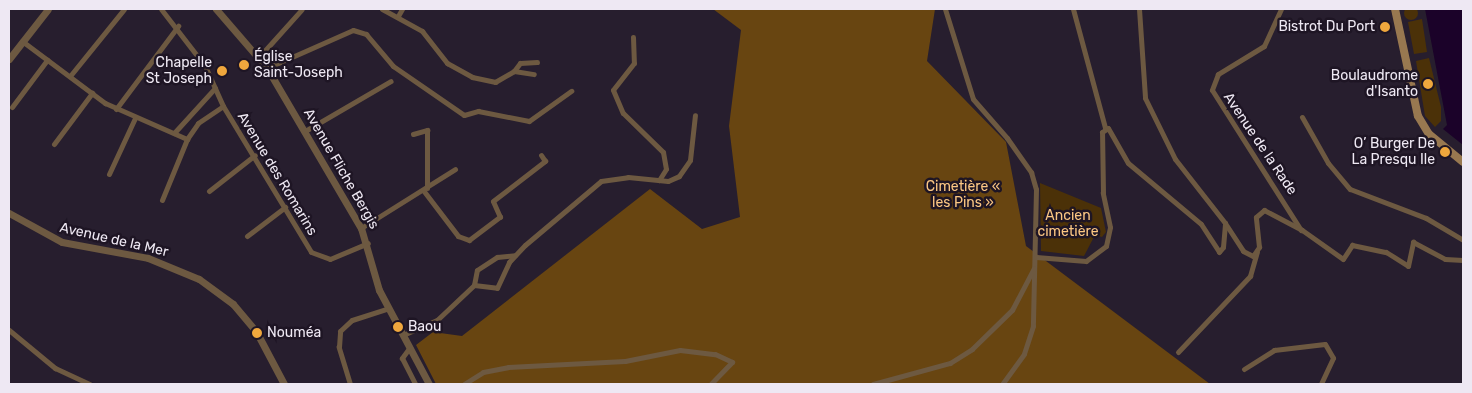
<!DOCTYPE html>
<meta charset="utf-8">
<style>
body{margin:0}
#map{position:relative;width:1472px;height:393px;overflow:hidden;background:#271e2e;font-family:Rubik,sans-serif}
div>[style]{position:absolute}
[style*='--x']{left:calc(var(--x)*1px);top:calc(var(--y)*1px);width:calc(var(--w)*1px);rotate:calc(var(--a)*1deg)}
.green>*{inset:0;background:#4b3108}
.round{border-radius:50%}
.forest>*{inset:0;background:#684511}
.water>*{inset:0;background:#1b0229}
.minor>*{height:5px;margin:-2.5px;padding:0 2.5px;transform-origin:2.5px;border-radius:2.5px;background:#6d5941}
.tertiary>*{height:7px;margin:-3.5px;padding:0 3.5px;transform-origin:3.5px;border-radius:3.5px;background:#6d5941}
.secondary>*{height:8px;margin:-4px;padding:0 4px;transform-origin:4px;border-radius:4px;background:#987850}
.dots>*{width:14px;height:14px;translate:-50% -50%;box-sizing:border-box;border:2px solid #1e1524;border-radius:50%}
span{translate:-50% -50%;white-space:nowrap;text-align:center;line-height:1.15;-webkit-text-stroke:5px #1e1524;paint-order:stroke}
.poi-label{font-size:14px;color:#eee8f3}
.right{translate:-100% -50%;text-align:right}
.left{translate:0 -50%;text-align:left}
.street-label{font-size:14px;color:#eee8f3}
.park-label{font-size:14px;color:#fcc783}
.frame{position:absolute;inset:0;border:10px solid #eee8f3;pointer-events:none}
</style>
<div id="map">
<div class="green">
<div class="round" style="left:1404px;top:6px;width:14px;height:14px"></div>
<div style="clip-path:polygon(1422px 19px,1427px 52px,1414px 54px,1408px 22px)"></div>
<div style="clip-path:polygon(1429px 58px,1441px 107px,1441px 121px,1435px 127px,1425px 116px,1416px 61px)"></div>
<div style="clip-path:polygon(1040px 183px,1101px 208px,1106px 232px,1102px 237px,1095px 235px,1084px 256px,1041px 251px)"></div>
</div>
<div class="forest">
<div style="clip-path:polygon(713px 9px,935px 9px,927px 61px,1006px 142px,1026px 246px,1210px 384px,436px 384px,416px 345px,433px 332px,462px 336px,650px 189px,702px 229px,740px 217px,729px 126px,741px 30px)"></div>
</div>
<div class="water">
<div style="clip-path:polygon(1425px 9px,1463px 9px,1463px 145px,1443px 129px,1447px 125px)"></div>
</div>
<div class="minor">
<div style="--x:161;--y:9;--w:72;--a:52.3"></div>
<div style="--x:205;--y:66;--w:44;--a:65.8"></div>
<div style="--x:223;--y:106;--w:170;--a:58.9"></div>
<div style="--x:311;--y:252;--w:20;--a:20"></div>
<div style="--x:330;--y:259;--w:41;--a:-22.8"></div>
<div style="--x:382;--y:9;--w:46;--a:28.8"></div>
<div style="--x:422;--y:31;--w:41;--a:52"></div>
<div style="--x:447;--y:63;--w:29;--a:29"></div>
<div style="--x:472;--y:77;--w:24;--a:12"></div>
<div style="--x:495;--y:82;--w:22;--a:-30"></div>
<div style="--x:514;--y:71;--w:20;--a:9"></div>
<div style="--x:945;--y:9;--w:94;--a:72.7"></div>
<div style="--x:973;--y:99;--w:52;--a:48.9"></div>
<div style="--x:1007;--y:138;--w:42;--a:54.8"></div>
<div style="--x:1031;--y:172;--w:18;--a:74"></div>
<div style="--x:1036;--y:189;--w:137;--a:91.3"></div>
<div style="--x:1033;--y:326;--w:29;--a:108"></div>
<div style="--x:1024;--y:354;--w:37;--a:126"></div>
<div style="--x:1073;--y:9;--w:123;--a:74.9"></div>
<div style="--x:1139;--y:9;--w:89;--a:86.1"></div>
<div style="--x:1145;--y:98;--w:68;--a:63.8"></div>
<div style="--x:1175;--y:159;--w:81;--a:52"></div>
<div style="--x:1281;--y:9;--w:41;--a:114.7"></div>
<div style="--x:1264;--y:46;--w:54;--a:148.7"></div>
<div style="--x:1218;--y:74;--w:17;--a:111"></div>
<div style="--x:1212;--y:90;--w:166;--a:57.6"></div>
<div style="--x:398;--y:16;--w:8;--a:-60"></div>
<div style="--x:633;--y:37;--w:26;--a:88"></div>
<div style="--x:634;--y:63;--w:34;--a:128"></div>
<div style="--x:613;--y:90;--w:25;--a:67"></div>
<div style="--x:623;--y:113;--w:56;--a:44.3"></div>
<div style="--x:663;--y:152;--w:17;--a:80"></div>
<div style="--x:666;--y:169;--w:13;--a:122"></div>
<div style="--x:22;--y:41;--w:104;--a:36.8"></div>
<div style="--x:105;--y:103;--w:90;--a:23.7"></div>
<div style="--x:259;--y:57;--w:64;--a:-48.1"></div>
<div style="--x:267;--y:68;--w:94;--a:-23.8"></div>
<div style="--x:353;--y:30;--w:14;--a:17"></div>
<div style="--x:366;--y:34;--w:42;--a:49.8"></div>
<div style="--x:393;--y:66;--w:86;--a:34.6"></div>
<div style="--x:464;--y:115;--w:15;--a:-16"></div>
<div style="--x:478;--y:111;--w:52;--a:11.1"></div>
<div style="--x:529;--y:121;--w:52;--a:-35.5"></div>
<div style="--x:514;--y:71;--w:10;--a:-53"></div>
<div style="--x:520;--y:63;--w:17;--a:-3"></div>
<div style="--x:70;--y:76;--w:86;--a:-51.1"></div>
<div style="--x:12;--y:107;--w:59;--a:-53.3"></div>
<div style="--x:116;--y:109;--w:104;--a:-53.2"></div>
<div style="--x:1302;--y:117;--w:53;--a:60.5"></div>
<div style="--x:1328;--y:163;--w:34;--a:50"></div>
<div style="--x:1350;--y:189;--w:81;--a:20.9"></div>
<div style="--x:1426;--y:218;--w:43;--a:30.7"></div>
<div style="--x:305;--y:131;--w:99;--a:-30.2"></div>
<div style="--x:174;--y:133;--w:61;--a:-47.7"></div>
<div style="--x:413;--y:134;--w:15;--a:-16"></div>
<div style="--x:427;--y:130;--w:58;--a:90"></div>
<div style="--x:54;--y:144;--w:64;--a:-53.3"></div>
<div style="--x:109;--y:174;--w:62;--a:-65.1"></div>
<div style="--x:423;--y:190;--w:58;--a:52.7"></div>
<div style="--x:458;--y:236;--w:12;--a:20"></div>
<div style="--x:469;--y:240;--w:39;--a:-37"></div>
<div style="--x:500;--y:217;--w:17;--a:-114"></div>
<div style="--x:493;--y:201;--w:66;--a:-37.6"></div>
<div style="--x:545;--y:161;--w:7;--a:-124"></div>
<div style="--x:209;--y:191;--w:58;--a:-38"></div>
<div style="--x:162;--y:200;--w:66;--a:-67.7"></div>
<div style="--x:187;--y:139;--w:19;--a:-55"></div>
<div style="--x:198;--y:123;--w:30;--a:-34"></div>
<div style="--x:361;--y:228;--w:111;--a:-32.1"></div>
<div style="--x:247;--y:236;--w:48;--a:-37.3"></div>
<div style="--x:1036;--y:257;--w:50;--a:4.6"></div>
<div style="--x:1086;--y:261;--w:25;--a:-37"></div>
<div style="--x:1106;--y:246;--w:19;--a:-78"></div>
<div style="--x:1110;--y:227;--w:35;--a:-102"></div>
<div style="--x:1103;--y:193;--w:61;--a:-90.9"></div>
<div style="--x:1102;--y:132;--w:7;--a:-34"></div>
<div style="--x:1108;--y:128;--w:40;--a:60.3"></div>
<div style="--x:1128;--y:163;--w:95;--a:39.9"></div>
<div style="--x:1201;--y:224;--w:33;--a:57"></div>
<div style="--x:1219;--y:252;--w:6;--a:-51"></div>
<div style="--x:1223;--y:247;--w:24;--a:-85"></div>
<div style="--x:1225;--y:223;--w:33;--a:57"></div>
<div style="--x:1243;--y:251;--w:11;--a:27"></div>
<div style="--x:1253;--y:256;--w:11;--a:-56"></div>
<div style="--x:1259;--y:247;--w:30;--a:-96"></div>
<div style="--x:1256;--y:217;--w:11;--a:-41"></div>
<div style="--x:1264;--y:210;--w:43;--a:27.8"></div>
<div style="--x:1302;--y:230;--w:50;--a:35.3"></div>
<div style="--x:1343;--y:259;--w:17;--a:-57"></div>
<div style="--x:1352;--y:245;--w:35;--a:12"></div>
<div style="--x:1386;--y:252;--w:26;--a:32"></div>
<div style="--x:1408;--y:266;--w:25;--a:-78"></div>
<div style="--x:1413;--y:242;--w:36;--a:28"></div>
<div style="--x:1445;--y:259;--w:18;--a:3"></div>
<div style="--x:474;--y:285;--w:23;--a:7"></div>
<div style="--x:497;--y:288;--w:29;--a:-65"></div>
<div style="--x:509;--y:262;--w:23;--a:-47"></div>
<div style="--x:525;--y:245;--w:99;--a:-40.1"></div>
<div style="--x:601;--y:181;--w:27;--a:-8"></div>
<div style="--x:628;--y:177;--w:40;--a:5.7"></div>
<div style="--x:668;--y:181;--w:12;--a:-24"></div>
<div style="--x:679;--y:176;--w:19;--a:-55"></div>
<div style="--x:690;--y:160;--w:45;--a:-83.7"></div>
<div style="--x:9;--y:330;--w:60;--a:39.6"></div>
<div style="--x:55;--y:368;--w:38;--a:25"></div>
<div style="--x:403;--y:335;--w:37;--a:-24"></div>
<div style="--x:437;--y:320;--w:51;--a:-43.4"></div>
<div style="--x:474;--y:285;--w:15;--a:-79"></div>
<div style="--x:477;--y:270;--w:24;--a:-33"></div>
<div style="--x:497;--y:257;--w:18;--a:-6"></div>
<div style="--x:410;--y:347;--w:14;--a:126"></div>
<div style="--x:402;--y:358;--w:29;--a:63"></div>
<div style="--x:1178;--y:352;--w:105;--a:-46.5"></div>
<div style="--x:1250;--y:276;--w:25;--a:-74"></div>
<div style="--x:1244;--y:369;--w:36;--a:-32"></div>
<div style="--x:1274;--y:350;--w:51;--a:-6.7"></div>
<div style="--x:1325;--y:344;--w:16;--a:60"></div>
<div style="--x:1333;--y:358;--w:29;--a:115"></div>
<div style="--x:350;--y:384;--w:39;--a:-107"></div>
<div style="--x:339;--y:347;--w:16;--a:-86"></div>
<div style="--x:340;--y:331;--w:16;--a:-43"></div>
<div style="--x:352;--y:320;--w:38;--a:-18"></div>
<div style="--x:464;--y:384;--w:22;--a:-32"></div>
<div style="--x:483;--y:372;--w:25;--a:-11"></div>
<div style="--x:508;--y:367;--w:117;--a:-2.9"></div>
<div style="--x:625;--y:361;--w:56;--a:-11.3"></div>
<div style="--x:680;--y:350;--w:35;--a:7"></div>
<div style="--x:715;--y:354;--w:19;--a:25"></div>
<div style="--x:732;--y:362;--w:30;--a:134"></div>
<div style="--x:873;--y:384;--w:80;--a:-15.3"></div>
<div style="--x:950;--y:363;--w:26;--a:-32"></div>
<div style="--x:972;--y:349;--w:56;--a:-44.3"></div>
<div style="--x:1012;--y:310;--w:47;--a:-62.4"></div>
</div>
<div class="tertiary">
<div style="--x:216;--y:9;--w:78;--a:49.2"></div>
<div style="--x:267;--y:68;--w:186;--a:59.6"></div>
<div style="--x:361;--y:228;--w:65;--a:73.8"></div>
<div style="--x:379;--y:290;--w:106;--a:62"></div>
<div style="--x:9;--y:59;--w:63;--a:-52"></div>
<div style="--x:9;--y:213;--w:60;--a:28.7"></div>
<div style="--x:62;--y:242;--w:87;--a:10.5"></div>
<div style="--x:148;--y:258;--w:55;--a:22.4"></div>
<div style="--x:199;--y:279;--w:42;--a:36.3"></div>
<div style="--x:233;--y:304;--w:38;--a:50"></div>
<div style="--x:257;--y:333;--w:58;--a:62.1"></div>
</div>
<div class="secondary">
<div style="--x:1395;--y:9;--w:109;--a:77.9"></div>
<div style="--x:1418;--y:116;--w:21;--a:59"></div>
<div style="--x:1429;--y:134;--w:44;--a:39.5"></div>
</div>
<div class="dots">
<div style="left:1385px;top:27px;background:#efa73d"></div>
<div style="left:244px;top:65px;background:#efa73d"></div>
<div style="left:222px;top:71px;background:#efa73d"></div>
<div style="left:1428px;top:84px;background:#efa73d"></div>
<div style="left:1445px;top:152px;background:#efa73d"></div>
<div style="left:398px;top:327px;background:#efa73d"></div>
<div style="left:257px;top:333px;background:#efa73d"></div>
</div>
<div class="poi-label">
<span class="right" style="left:1375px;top:27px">Bistrot Du Port</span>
<span class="left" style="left:254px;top:65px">Église<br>Saint-Joseph</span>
<span class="right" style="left:212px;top:71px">Chapelle<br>St Joseph</span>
<span class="right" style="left:1418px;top:84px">Boulaudrome<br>d'Isanto</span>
<span class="right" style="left:1435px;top:152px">O’ Burger De<br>La Presqu Ile</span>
<span class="left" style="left:408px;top:327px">Baou</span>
<span class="left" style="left:267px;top:333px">Nouméa</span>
</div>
<div class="street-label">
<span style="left:1260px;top:144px;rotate:56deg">Avenue de la Rade</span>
<span style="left:341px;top:169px;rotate:60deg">Avenue Fliche Bergis</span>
<span style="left:277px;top:174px;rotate:59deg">Avenue des Romarins</span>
<span style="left:114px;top:240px;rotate:13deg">Avenue de la Mer</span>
</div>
<div class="park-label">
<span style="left:963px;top:195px">Cimetière «<br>les Pins »</span>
<span style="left:1068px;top:224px">Ancien<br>cimetière</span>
</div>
<div class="frame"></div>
</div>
